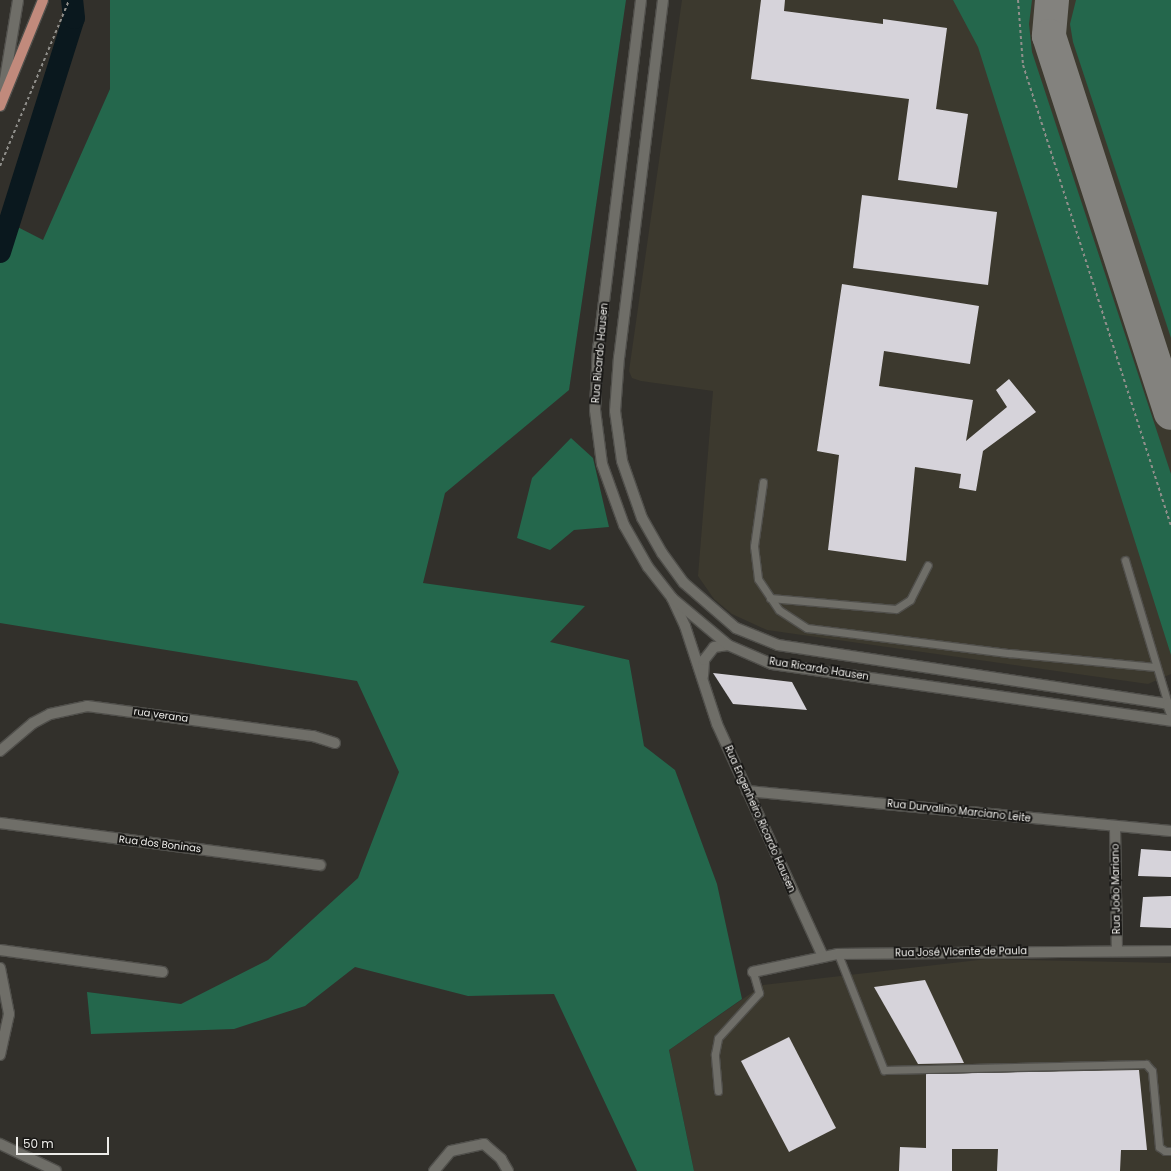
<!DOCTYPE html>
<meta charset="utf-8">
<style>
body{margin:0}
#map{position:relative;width:1171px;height:1171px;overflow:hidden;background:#32302b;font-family:Poppins,sans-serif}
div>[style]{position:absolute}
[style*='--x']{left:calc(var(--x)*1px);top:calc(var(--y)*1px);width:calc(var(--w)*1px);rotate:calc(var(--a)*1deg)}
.built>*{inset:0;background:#3c392e}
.green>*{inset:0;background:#24674c}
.river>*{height:22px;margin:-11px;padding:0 11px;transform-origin:11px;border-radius:11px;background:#0a181e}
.taxiway>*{height:34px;margin:-17px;padding:0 17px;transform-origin:17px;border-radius:17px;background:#83827e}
.building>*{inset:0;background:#d6d3da}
.path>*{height:2px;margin-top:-1px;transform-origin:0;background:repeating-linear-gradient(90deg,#908f8b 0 3px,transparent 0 6px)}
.roads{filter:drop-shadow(1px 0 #504f4b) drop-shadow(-1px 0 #504f4b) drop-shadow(0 1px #504f4b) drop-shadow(0 -1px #504f4b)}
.service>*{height:7px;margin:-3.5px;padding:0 3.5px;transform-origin:3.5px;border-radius:3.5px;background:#6f6e68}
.minor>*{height:10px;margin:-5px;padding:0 5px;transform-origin:5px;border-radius:5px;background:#6f6e68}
.tertiary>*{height:10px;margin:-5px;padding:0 5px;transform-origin:5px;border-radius:5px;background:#6f6e68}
.primary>*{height:10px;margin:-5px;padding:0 5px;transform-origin:5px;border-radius:5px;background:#c18a7c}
span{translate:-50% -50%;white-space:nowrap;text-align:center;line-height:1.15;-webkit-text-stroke:4px #191816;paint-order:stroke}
.street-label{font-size:10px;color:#edece9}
.scale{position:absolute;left:16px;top:1137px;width:93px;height:18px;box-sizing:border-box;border:2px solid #edece9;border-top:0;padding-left:5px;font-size:12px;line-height:14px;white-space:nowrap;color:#edece9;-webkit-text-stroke:3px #191816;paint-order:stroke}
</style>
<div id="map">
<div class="built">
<div style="clip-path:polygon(682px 0,1171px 0,1171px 674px,1148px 684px,767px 630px,732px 614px,714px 599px,698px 576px,713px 391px,641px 381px,632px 378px,629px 371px)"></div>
<div style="clip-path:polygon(987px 959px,1171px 963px,1171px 1171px,694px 1171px,669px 1050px,763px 985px)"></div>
</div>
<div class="green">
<div style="clip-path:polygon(110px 0,626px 0,569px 390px,445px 493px,423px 583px,585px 606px,550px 642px,629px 660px,644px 746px,675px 770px,717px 884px,742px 999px,669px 1050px,694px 1171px,637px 1171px,554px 994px,468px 996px,355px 967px,305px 1006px,234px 1029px,91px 1034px,87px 992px,181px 1004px,268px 960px,358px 878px,399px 772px,357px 681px,0 623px,0 218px,43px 240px,110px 89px)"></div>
<div style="clip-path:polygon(953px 0,1032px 0,1029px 24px,1032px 52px,1171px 474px,1171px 655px,978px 47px)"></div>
<div style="clip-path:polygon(1076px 0,1171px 0,1171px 338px,1073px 42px,1070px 24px)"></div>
<div style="clip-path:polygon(571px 438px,593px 458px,609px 527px,574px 530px,550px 550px,517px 538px,532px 478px)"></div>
</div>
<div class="river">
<div style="--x:0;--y:252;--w:245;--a:-72.5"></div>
<div style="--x:74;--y:18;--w:18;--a:-96"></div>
</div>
<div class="taxiway">
<div style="--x:1052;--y:0;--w:36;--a:95"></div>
<div style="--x:1049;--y:36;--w:396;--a:72.1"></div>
</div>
<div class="building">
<div style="clip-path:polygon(761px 0,785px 0,784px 11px,883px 24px,883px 19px,947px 28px,936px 109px,968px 114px,957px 188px,898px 180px,909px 99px,751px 79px)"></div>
<div style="clip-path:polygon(862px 195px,997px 212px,988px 285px,853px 268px)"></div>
<div style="clip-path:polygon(842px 284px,979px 306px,970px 364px,884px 351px,879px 386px,973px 400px,966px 441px,1007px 407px,996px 390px,1009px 379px,1036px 412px,983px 451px,976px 491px,959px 488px,961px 474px,915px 467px,906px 561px,828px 550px,839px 455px,817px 451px)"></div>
<div style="clip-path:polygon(713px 673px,792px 682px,807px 710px,733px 704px)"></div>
<div style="clip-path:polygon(1141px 849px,1171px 851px,1171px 877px,1138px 876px)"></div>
<div style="clip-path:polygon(1171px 896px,1171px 928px,1140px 927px,1143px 897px)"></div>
<div style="clip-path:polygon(925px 980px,964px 1063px,918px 1064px,874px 987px)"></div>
<div style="clip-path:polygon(789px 1037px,836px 1128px,789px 1152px,741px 1061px)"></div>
<div style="clip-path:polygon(1139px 1070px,1147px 1150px,1121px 1150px,1120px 1171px,997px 1171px,998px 1149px,952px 1149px,952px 1171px,899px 1171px,900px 1147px,926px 1148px,926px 1074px)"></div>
</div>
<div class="path">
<div style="--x:1018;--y:0;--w:65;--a:85.6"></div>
<div style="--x:1023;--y:65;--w:483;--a:72.2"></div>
<div style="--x:0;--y:166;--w:180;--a:-67.4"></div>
</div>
<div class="roads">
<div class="service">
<div style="--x:763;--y:482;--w:65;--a:98"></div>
<div style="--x:754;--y:546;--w:33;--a:83"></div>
<div style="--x:758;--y:579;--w:37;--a:56"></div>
<div style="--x:779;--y:610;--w:33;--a:33"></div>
<div style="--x:807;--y:628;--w:204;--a:7.1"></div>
<div style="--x:1009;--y:653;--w:147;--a:5.5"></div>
<div style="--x:1125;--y:560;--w:150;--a:73.4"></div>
<div style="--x:770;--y:598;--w:126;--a:5"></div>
<div style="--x:896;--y:609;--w:17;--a:-33"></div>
<div style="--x:910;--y:600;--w:39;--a:-63"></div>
<div style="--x:838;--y:954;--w:125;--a:68.4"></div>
<div style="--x:884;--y:1070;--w:262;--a:-1.3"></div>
<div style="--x:1146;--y:1064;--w:9;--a:49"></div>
<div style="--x:1152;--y:1071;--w:76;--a:84.7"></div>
<div style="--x:1159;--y:1147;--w:7;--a:34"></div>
<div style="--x:1165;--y:1151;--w:6;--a:0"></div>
<div style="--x:718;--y:1091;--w:37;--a:-95"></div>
<div style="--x:715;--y:1054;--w:16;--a:-79"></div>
<div style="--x:718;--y:1038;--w:61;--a:-47.7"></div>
<div style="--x:759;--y:993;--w:22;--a:-106"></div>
</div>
<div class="minor">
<div style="--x:3;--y:91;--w:92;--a:-80.6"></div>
<div style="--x:672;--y:598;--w:31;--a:65"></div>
<div style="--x:685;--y:626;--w:103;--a:71.9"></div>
<div style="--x:717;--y:724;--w:256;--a:65.5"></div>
<div style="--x:703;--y:676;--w:16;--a:-86"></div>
<div style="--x:704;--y:660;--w:16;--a:-52"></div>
<div style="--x:714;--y:647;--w:14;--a:-8"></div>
<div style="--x:0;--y:751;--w:43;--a:-40.3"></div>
<div style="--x:33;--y:723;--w:19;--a:-28"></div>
<div style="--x:50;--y:714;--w:38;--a:-12"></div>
<div style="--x:87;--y:706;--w:228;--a:7.6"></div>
<div style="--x:313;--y:736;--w:23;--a:18"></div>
<div style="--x:747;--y:791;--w:426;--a:5.4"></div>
<div style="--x:0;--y:823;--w:323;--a:7.5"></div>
<div style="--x:1115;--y:827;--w:124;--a:89.1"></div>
<div style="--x:0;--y:950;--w:164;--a:7.7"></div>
<div style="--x:0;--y:968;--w:47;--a:78.9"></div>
<div style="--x:9;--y:1014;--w:42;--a:102.4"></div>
<div style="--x:753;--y:972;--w:87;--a:-12"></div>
<div style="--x:838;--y:954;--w:333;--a:-0.5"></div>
<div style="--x:0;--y:1144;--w:62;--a:25.7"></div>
<div style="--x:434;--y:1171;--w:26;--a:-50"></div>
<div style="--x:451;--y:1151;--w:34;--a:-12"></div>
<div style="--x:484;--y:1144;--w:23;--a:41"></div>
<div style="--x:501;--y:1159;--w:14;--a:60"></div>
</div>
<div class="tertiary">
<div style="--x:641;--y:0;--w:351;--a:97"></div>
<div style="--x:598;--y:348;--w:62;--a:92.8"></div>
<div style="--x:595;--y:410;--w:54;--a:82.6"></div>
<div style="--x:602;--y:464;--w:65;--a:70.2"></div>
<div style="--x:624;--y:525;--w:48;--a:60.3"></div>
<div style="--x:648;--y:567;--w:39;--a:52"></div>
<div style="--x:672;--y:598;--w:73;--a:40"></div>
<div style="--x:728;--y:645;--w:48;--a:23.4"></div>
<div style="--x:772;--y:664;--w:403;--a:8.1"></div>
<div style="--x:663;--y:0;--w:360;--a:97"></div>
<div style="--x:619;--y:357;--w:54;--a:94.2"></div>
<div style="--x:615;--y:411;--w:50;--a:82"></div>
<div style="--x:622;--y:461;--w:60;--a:70.7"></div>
<div style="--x:642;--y:518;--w:40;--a:60.3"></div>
<div style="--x:662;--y:553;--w:37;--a:54"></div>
<div style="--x:684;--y:583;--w:69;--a:40.9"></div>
<div style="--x:736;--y:628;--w:45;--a:22"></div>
<div style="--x:778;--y:645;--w:394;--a:8.6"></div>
<div style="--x:1168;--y:704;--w:9;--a:69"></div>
</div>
<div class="primary">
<div style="--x:0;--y:106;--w:114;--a:-67.9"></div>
</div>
</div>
<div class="street-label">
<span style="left:600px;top:353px;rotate:-85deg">Rua Ricardo Hausen</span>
<span style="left:819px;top:669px;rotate:9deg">Rua Ricardo Hausen</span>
<span style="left:161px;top:715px;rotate:8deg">rua verana</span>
<span style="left:959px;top:811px;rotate:6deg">Rua Durvalino Marciano Leite</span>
<span style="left:760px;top:819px;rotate:66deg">Rua Engenheiro Ricardo Hausen</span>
<span style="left:160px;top:844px;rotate:7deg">Rua dos Boninas</span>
<span style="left:1116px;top:889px;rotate:-91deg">Rua João Mariano</span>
<span style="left:961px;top:952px;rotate:-1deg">Rua José Vicente de Paula</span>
</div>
<div class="scale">50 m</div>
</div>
